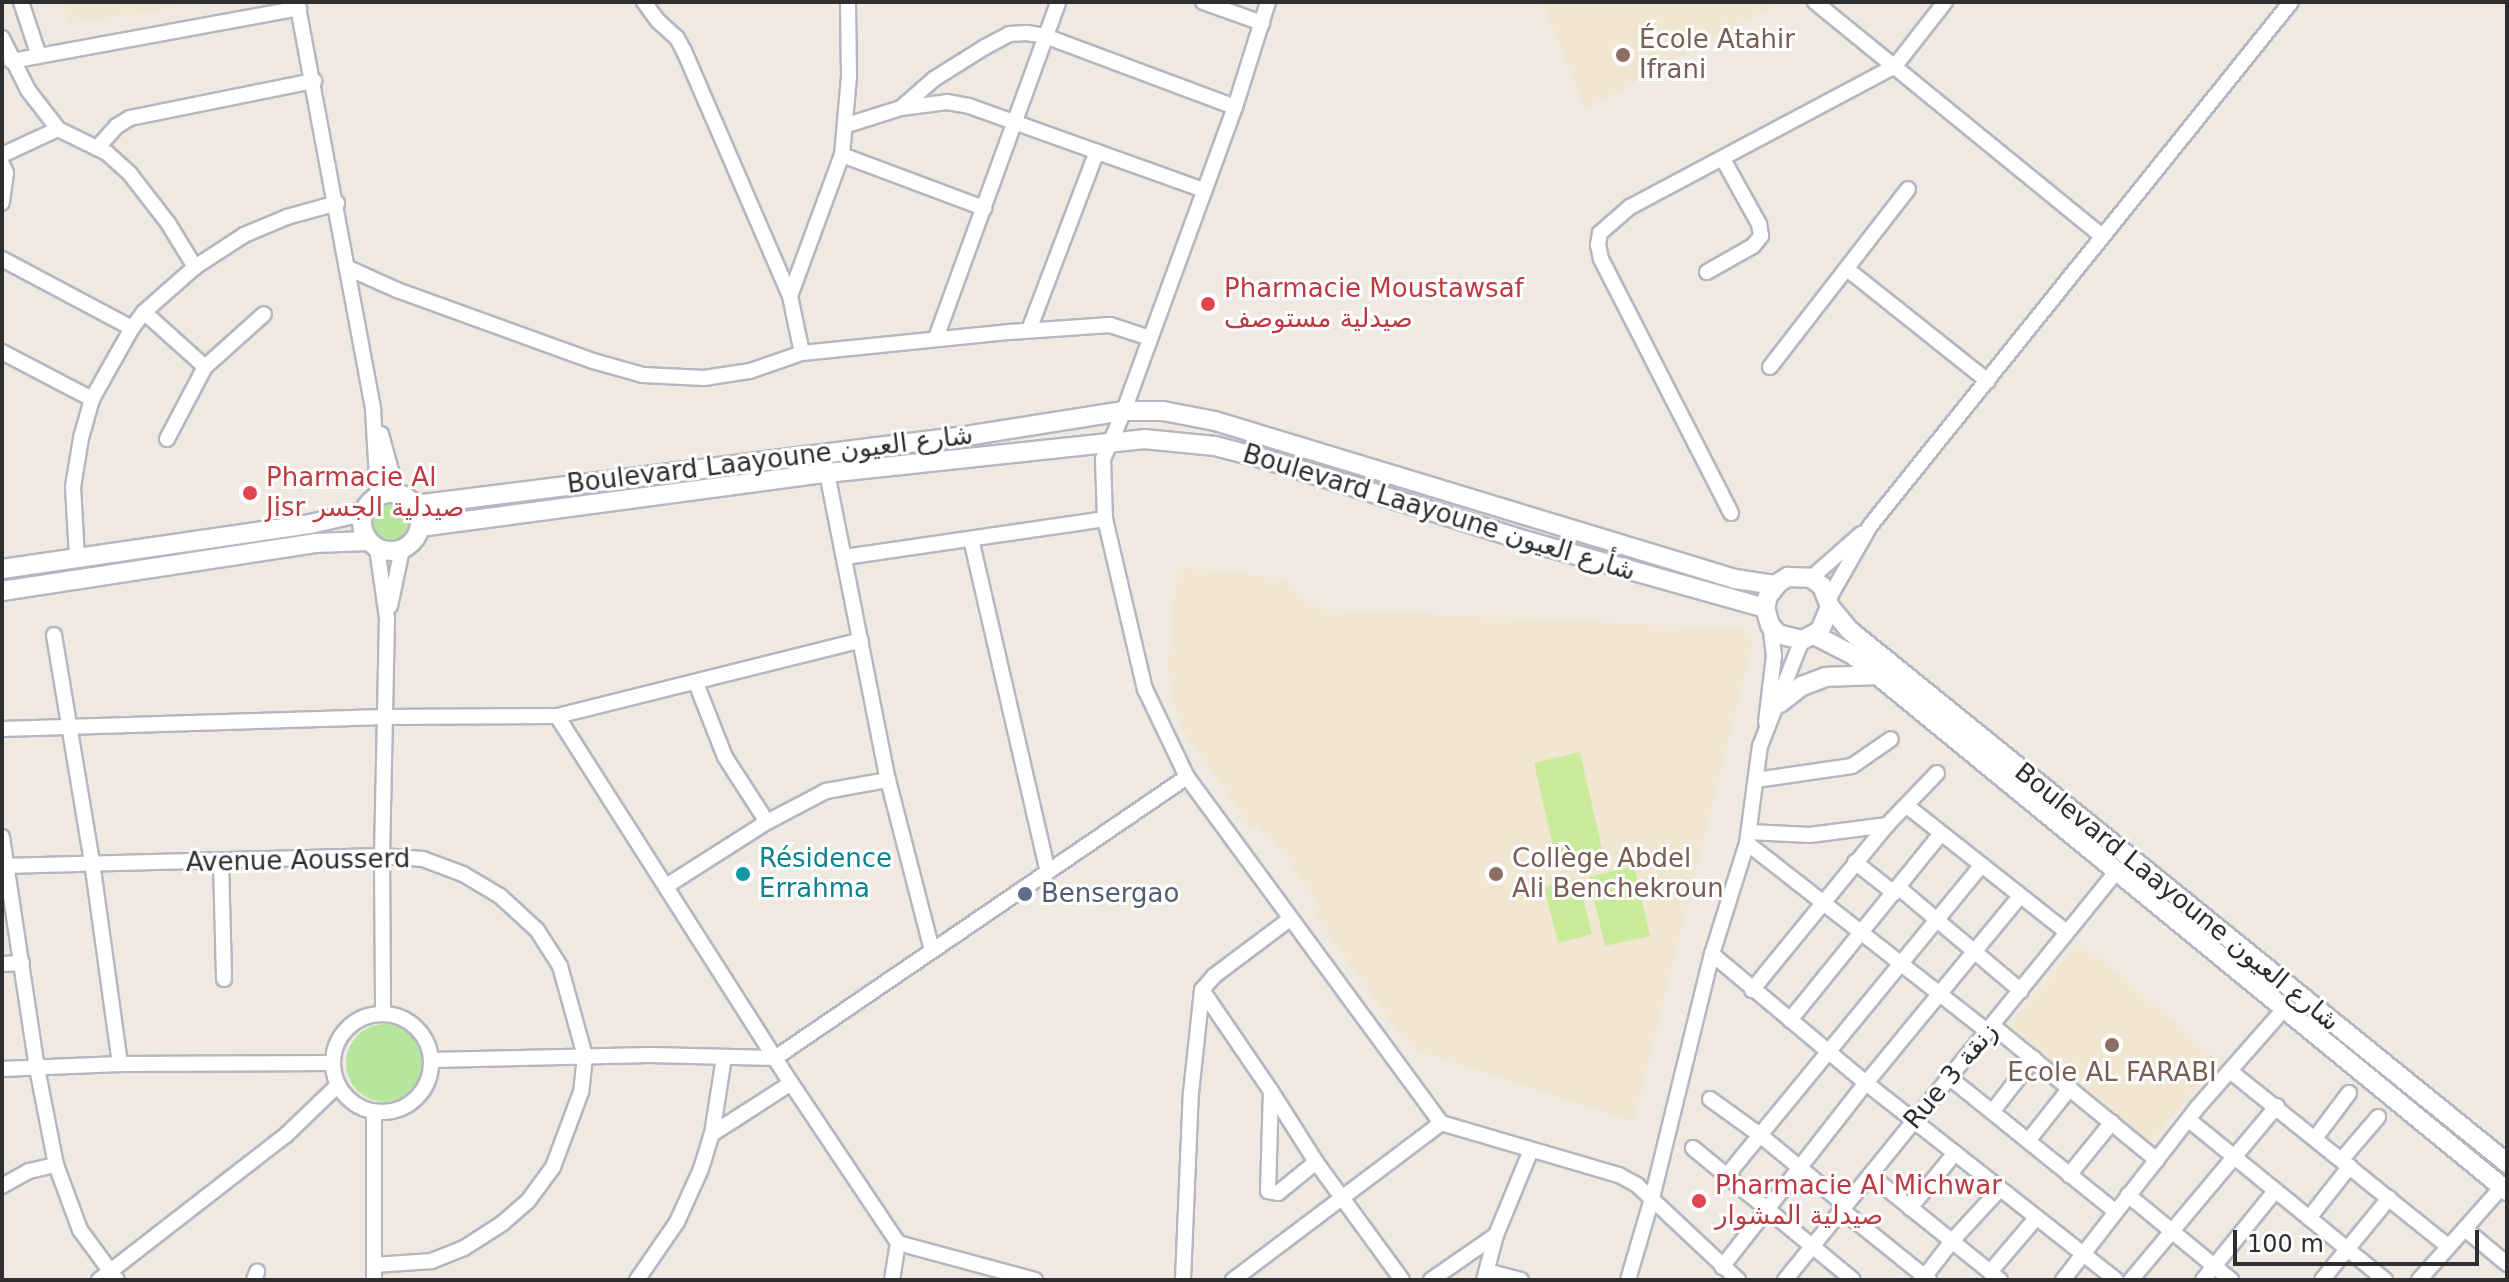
<!DOCTYPE html>
<meta charset="utf-8">
<style>
body{margin:0}
#map{position:relative;width:2509px;height:1282px;overflow:hidden;background:#efe9e1;font-family:"DejaVu Sans","Noto Sans Arabic",sans-serif}
div>[style]{position:absolute}
[style*='--x']{left:calc(var(--x)*1px);top:calc(var(--y)*1px);width:calc(var(--w)*1px);rotate:calc(var(--a)*1deg)}
.education>*{inset:0;background:#f0e6d1}
.green>*{inset:0;background:#b6e59e}
.round{border-radius:50%}
.pitch>*{inset:0;background:#c9ec9a}
.roads{filter:drop-shadow(2px 0 #b4b7c1) drop-shadow(-2px 0 #b4b7c1) drop-shadow(0 2px #b4b7c1) drop-shadow(0 -2px #b4b7c1)}
.minor>*{height:14px;margin:-7px;padding:0 7px;transform-origin:7px;border-radius:7px;background:#fff}
.minor>.ring{margin:-7px;padding:0;box-sizing:content-box;background:none;border:14px solid #fff;border-radius:50%}
.tertiary>*{height:18px;margin:-9px;padding:0 9px;transform-origin:9px;border-radius:9px;background:#fff}
.tertiary>.ring{margin:-9px;padding:0;box-sizing:content-box;background:none;border:18px solid #fff;border-radius:50%}
.dots>*{width:22px;height:22px;translate:-50% -50%;box-sizing:border-box;border:4px solid #fff;border-radius:50%}
span{translate:-50% -50%;white-space:nowrap;text-align:center;line-height:1.15;-webkit-text-stroke:6px #fff;paint-order:stroke}
.education-label{font-size:26px;color:#785e54}
.left{translate:0 -50%;text-align:left}
.health-label{font-size:26px;color:#be3a42}
.street-label{font-size:26px;color:#2e2e2e}
.culture-label{font-size:26px;color:#0d838f}
.service-label{font-size:26px;color:#4e5e75}
.frame{position:absolute;inset:0;border:4px solid #2e2e2e;pointer-events:none}
.scale{position:absolute;left:2233px;top:1230px;width:246px;height:36px;box-sizing:border-box;border:4px solid #2e2e2e;border-top:0;padding-left:10px;font-size:24px;line-height:28px;white-space:nowrap;color:#2e2e2e;-webkit-text-stroke:6px #fff;paint-order:stroke}
</style>
<div id="map">
<div class="education">
<div style="clip-path:polygon(63px 2px,208px 2px,69px 24px)"></div>
<div style="clip-path:polygon(1542px 2px,1780px 2px,1586px 109px)"></div>
<div style="clip-path:polygon(1178px 567px,1281px 578px,1320px 609px,1745px 629px,1754px 639px,1634px 1122px,1410px 1048px,1311px 910px,1319px 904px,1274px 841px,1270px 843px,1258px 826px,1252px 828px,1180px 726px,1167px 670px)"></div>
<div style="clip-path:polygon(2080px 941px,2219px 1061px,2146px 1146px,2006px 1030px)"></div>
</div>
<div class="green">
<div class="round" style="left:368px;top:497px;width:50px;height:50px"></div>
<div class="round" style="left:346px;top:1024px;width:78px;height:78px"></div>
</div>
<div class="pitch">
<div style="clip-path:polygon(1580px 752px,1603px 853px,1557px 864px,1534px 763px)"></div>
<div style="clip-path:polygon(1634px 866px,1650px 936px,1605px 946px,1589px 877px)"></div>
<div style="clip-path:polygon(1578px 878px,1592px 934px,1558px 943px,1544px 887px)"></div>
</div>
<div class="roads">
<div class="minor">
<div style="--x:21;--y:2;--w:54;--a:71.6"></div>
<div style="--x:297;--y:2;--w:415;--a:79.4"></div>
<div style="--x:373;--y:410;--w:85;--a:86.6"></div>
<div style="--x:644;--y:2;--w:24;--a:54"></div>
<div style="--x:658;--y:21;--w:25;--a:42"></div>
<div style="--x:677;--y:38;--w:15;--a:62"></div>
<div style="--x:684;--y:51;--w:267;--a:66.6"></div>
<div style="--x:1203;--y:2;--w:63;--a:19.6"></div>
<div style="--x:1268;--y:2;--w:110;--a:107.4"></div>
<div style="--x:1235;--y:107;--w:324;--a:110.1"></div>
<div style="--x:1124;--y:411;--w:52;--a:113.6"></div>
<div style="--x:1103;--y:459;--w:60;--a:88.1"></div>
<div style="--x:1105;--y:519;--w:175;--a:76.8"></div>
<div style="--x:1145;--y:689;--w:98;--a:64.5"></div>
<div style="--x:1187;--y:777;--w:429;--a:53.7"></div>
<div style="--x:1441;--y:1123;--w:185;--a:16.3"></div>
<div style="--x:1619;--y:1175;--w:21;--a:29"></div>
<div style="--x:1637;--y:1185;--w:139;--a:43.2"></div>
<div style="--x:1815;--y:2;--w:370;--a:39.2"></div>
<div style="--x:2;--y:38;--w:58;--a:63.4"></div>
<div style="--x:28;--y:90;--w:49;--a:52.4"></div>
<div style="--x:58;--y:129;--w:62;--a:155.1"></div>
<div style="--x:11;--y:61;--w:293;--a:-10.4"></div>
<div style="--x:901;--y:108;--w:44;--a:-41.3"></div>
<div style="--x:934;--y:79;--w:60;--a:-32.1"></div>
<div style="--x:985;--y:47;--w:27;--a:-28"></div>
<div style="--x:1009;--y:34;--w:18;--a:-3"></div>
<div style="--x:1027;--y:33;--w:18;--a:9"></div>
<div style="--x:1045;--y:36;--w:203;--a:20.5"></div>
<div style="--x:847;--y:125;--w:57;--a:-17.5"></div>
<div style="--x:901;--y:108;--w:46;--a:-7.4"></div>
<div style="--x:947;--y:102;--w:22;--a:10"></div>
<div style="--x:969;--y:106;--w:250;--a:19.7"></div>
<div style="--x:58;--y:129;--w:55;--a:26.1"></div>
<div style="--x:107;--y:153;--w:31;--a:42"></div>
<div style="--x:130;--y:174;--w:62;--a:52.2"></div>
<div style="--x:168;--y:223;--w:52;--a:58.5"></div>
<div style="--x:97;--y:148;--w:30;--a:-48"></div>
<div style="--x:117;--y:126;--w:15;--a:-32"></div>
<div style="--x:130;--y:118;--w:188;--a:-11.4"></div>
<div style="--x:842;--y:155;--w:152;--a:20.5"></div>
<div style="--x:2;--y:164;--w:10;--a:66"></div>
<div style="--x:6;--y:173;--w:30;--a:98"></div>
<div style="--x:2;--y:259;--w:147;--a:28"></div>
<div style="--x:348;--y:268;--w:54;--a:24.2"></div>
<div style="--x:397;--y:290;--w:208;--a:19.9"></div>
<div style="--x:593;--y:361;--w:52;--a:15.6"></div>
<div style="--x:643;--y:375;--w:61;--a:2.8"></div>
<div style="--x:704;--y:378;--w:47;--a:-8.7"></div>
<div style="--x:750;--y:371;--w:55;--a:-19.1"></div>
<div style="--x:802;--y:353;--w:209;--a:-5.8"></div>
<div style="--x:1010;--y:332;--w:100;--a:-4"></div>
<div style="--x:1110;--y:325;--w:40;--a:18"></div>
<div style="--x:1847;--y:269;--w:180;--a:38.5"></div>
<div style="--x:1707;--y:272;--w:53;--a:-29.5"></div>
<div style="--x:1753;--y:246;--w:13;--a:-51"></div>
<div style="--x:1761;--y:236;--w:12;--a:-99"></div>
<div style="--x:1759;--y:224;--w:74;--a:-119"></div>
<div style="--x:144;--y:312;--w:82;--a:42"></div>
<div style="--x:1029;--y:330;--w:191;--a:-69.2"></div>
<div style="--x:936;--y:338;--w:357;--a:-70"></div>
<div style="--x:2;--y:352;--w:102;--a:27.6"></div>
<div style="--x:802;--y:353;--w:58;--a:-101.9"></div>
<div style="--x:790;--y:296;--w:150;--a:-69.8"></div>
<div style="--x:842;--y:155;--w:79;--a:-84.9"></div>
<div style="--x:849;--y:76;--w:74;--a:-90.8"></div>
<div style="--x:1770;--y:367;--w:225;--a:-52.2"></div>
<div style="--x:381;--y:434;--w:61;--a:74.8"></div>
<div style="--x:167;--y:439;--w:81;--a:-62.2"></div>
<div style="--x:205;--y:367;--w:79;--a:-41.9"></div>
<div style="--x:825;--y:463;--w:323;--a:78.8"></div>
<div style="--x:888;--y:780;--w:176;--a:75.5"></div>
<div style="--x:1731;--y:513;--w:285;--a:-117.1"></div>
<div style="--x:1601;--y:259;--w:14;--a:-102"></div>
<div style="--x:1598;--y:245;--w:12;--a:-81"></div>
<div style="--x:1600;--y:233;--w:40;--a:-41"></div>
<div style="--x:1630;--y:207;--w:300;--a:-28"></div>
<div style="--x:1895;--y:66;--w:81;--a:-52"></div>
<div style="--x:971;--y:539;--w:342;--a:77"></div>
<div style="--x:377;--y:548;--w:71;--a:81.9"></div>
<div style="--x:387;--y:618;--w:238;--a:91.2"></div>
<div style="--x:382;--y:856;--w:158;--a:89.6"></div>
<div style="--x:845;--y:557;--w:263;--a:-8.3"></div>
<div style="--x:77;--y:558;--w:71;--a:-93.2"></div>
<div style="--x:73;--y:487;--w:50;--a:-80.7"></div>
<div style="--x:81;--y:438;--w:41;--a:-74.2"></div>
<div style="--x:92;--y:399;--w:81;--a:-60.6"></div>
<div style="--x:132;--y:328;--w:20;--a:-53"></div>
<div style="--x:144;--y:312;--w:68;--a:-41.4"></div>
<div style="--x:195;--y:267;--w:59;--a:-33.1"></div>
<div style="--x:244;--y:235;--w:47;--a:-22.7"></div>
<div style="--x:287;--y:217;--w:52;--a:-15.6"></div>
<div style="--x:1811;--y:578;--w:67;--a:-41.3"></div>
<div style="--x:1829;--y:598;--w:83;--a:-60.3"></div>
<div style="--x:1870;--y:526;--w:672;--a:-51.22"></div>
<div style="--x:390;--y:606;--w:58;--a:-78.1"></div>
<div style="--x:54;--y:635;--w:230;--a:80.5"></div>
<div style="--x:92;--y:862;--w:204;--a:82.1"></div>
<div style="--x:696;--y:683;--w:79;--a:68.6"></div>
<div style="--x:725;--y:757;--w:77;--a:57.1"></div>
<div style="--x:557;--y:716;--w:435;--a:57.5"></div>
<div style="--x:791;--y:1083;--w:192;--a:56.2"></div>
<div style="--x:898;--y:1243;--w:142;--a:15.1"></div>
<div style="--x:1766;--y:722;--w:66;--a:-83.1"></div>
<div style="--x:1774;--y:656;--w:31;--a:-97"></div>
<div style="--x:2;--y:729;--w:382;--a:-1.8"></div>
<div style="--x:384;--y:717;--w:173;--a:-0.3"></div>
<div style="--x:557;--y:716;--w:313;--a:-14"></div>
<div style="--x:1756;--y:780;--w:97;--a:-8.3"></div>
<div style="--x:1852;--y:766;--w:47;--a:-34.7"></div>
<div style="--x:1907;--y:806;--w:201;--a:38.3"></div>
<div style="--x:1749;--y:832;--w:61;--a:2.8"></div>
<div style="--x:1810;--y:835;--w:78;--a:-7.4"></div>
<div style="--x:1887;--y:825;--w:72;--a:-46.1"></div>
<div style="--x:2;--y:837;--w:234;--a:81.4"></div>
<div style="--x:37;--y:1068;--w:99;--a:78.9"></div>
<div style="--x:56;--y:1165;--w:69;--a:69.7"></div>
<div style="--x:80;--y:1230;--w:62;--a:53.5"></div>
<div style="--x:1747;--y:843;--w:306;--a:38.1"></div>
<div style="--x:221;--y:862;--w:117;--a:88.5"></div>
<div style="--x:1855;--y:862;--w:50;--a:38.5"></div>
<div style="--x:2;--y:866;--w:380;--a:-1.5"></div>
<div style="--x:382;--y:856;--w:41;--a:4.2"></div>
<div style="--x:423;--y:859;--w:43;--a:20.6"></div>
<div style="--x:463;--y:874;--w:43;--a:30.7"></div>
<div style="--x:500;--y:896;--w:50;--a:42.6"></div>
<div style="--x:537;--y:930;--w:43;--a:57.4"></div>
<div style="--x:560;--y:966;--w:93;--a:74.5"></div>
<div style="--x:585;--y:1056;--w:36;--a:96"></div>
<div style="--x:581;--y:1092;--w:80;--a:110.5"></div>
<div style="--x:553;--y:1167;--w:42;--a:126.3"></div>
<div style="--x:528;--y:1201;--w:33;--a:139"></div>
<div style="--x:503;--y:1223;--w:46;--a:147.3"></div>
<div style="--x:464;--y:1248;--w:35;--a:158"></div>
<div style="--x:432;--y:1261;--w:58;--a:176.1"></div>
<div style="--x:668;--y:885;--w:117;--a:-32.5"></div>
<div style="--x:767;--y:822;--w:67;--a:-27.7"></div>
<div style="--x:826;--y:791;--w:63;--a:-10.1"></div>
<div style="--x:1898;--y:887;--w:161;--a:40.2"></div>
<div style="--x:1712;--y:954;--w:201;--a:40"></div>
<div style="--x:1866;--y:1083;--w:318;--a:38.2"></div>
<div style="--x:2;--y:964;--w:20;--a:-3"></div>
<div style="--x:1202;--y:990;--w:122;--a:55.7"></div>
<div style="--x:1752;--y:990;--w:213;--a:-50.7"></div>
<div class="ring" style="left:333px;top:1014px;width:84px;height:84px"></div>
<div style="--x:1790;--y:1020;--w:238;--a:-51"></div>
<div style="--x:1993;--y:1026;--w:212;--a:39.3"></div>
<div style="--x:432;--y:1060;--w:218;--a:-1.3"></div>
<div style="--x:650;--y:1055;--w:125;--a:1.4"></div>
<div style="--x:775;--y:1058;--w:499;--a:-34.3"></div>
<div style="--x:2;--y:1069;--w:118;--a:-2.4"></div>
<div style="--x:120;--y:1064;--w:213;--a:-0.3"></div>
<div style="--x:2230;--y:1071;--w:280;--a:38.8"></div>
<div style="--x:1950;--y:1078;--w:212;--a:38.9"></div>
<div style="--x:1710;--y:1099;--w:62;--a:35.8"></div>
<div style="--x:1760;--y:1135;--w:110;--a:39.5"></div>
<div style="--x:374;--y:1112;--w:168;--a:90"></div>
<div style="--x:1992;--y:1112;--w:68;--a:-52.1"></div>
<div style="--x:2189;--y:1120;--w:253;--a:39.2"></div>
<div style="--x:712;--y:1134;--w:94;--a:-32.8"></div>
<div style="--x:2316;--y:1137;--w:55;--a:-53.1"></div>
<div style="--x:2028;--y:1141;--w:68;--a:-51.6"></div>
<div style="--x:1693;--y:1148;--w:207;--a:39.5"></div>
<div style="--x:2343;--y:1158;--w:54;--a:-49.5"></div>
<div style="--x:1316;--y:1162;--w:49;--a:140.8"></div>
<div style="--x:1278;--y:1193;--w:10;--a:-169"></div>
<div style="--x:1268;--y:1191;--w:100;--a:-88.3"></div>
<div style="--x:1271;--y:1091;--w:84;--a:57.6"></div>
<div style="--x:1316;--y:1162;--w:146;--a:53.9"></div>
<div style="--x:1728;--y:1174;--w:399;--a:-50.6"></div>
<div style="--x:1870;--y:1175;--w:167;--a:38.9"></div>
<div style="--x:2069;--y:1175;--w:68;--a:-50.9"></div>
<div style="--x:2;--y:1186;--w:31;--a:-29"></div>
<div style="--x:29;--y:1171;--w:28;--a:-13"></div>
<div style="--x:2128;--y:1195;--w:134;--a:39.5"></div>
<div style="--x:1910;--y:1208;--w:71;--a:-50.7"></div>
<div style="--x:1842;--y:1210;--w:112;--a:38.8"></div>
<div style="--x:2309;--y:1218;--w:66;--a:-51.7"></div>
<div style="--x:2465;--y:1229;--w:55;--a:39.8"></div>
<div style="--x:1722;--y:1267;--w:234;--a:-52"></div>
<div style="--x:1866;--y:1083;--w:242;--a:-50.5"></div>
<div style="--x:1487;--y:1271;--w:35;--a:15"></div>
<div style="--x:1990;--y:1272;--w:72;--a:-49.5"></div>
<div style="--x:99;--y:1280;--w:237;--a:-37.8"></div>
<div style="--x:286;--y:1135;--w:72;--a:-43.9"></div>
<div style="--x:254;--y:1280;--w:9;--a:-69"></div>
<div style="--x:637;--y:1280;--w:70;--a:-55.4"></div>
<div style="--x:677;--y:1222;--w:58;--a:-65.6"></div>
<div style="--x:701;--y:1169;--w:37;--a:-73"></div>
<div style="--x:712;--y:1134;--w:78;--a:-81.1"></div>
<div style="--x:892;--y:1280;--w:37;--a:-81"></div>
<div style="--x:1183;--y:1280;--w:187;--a:-87.6"></div>
<div style="--x:1191;--y:1093;--w:104;--a:-83.9"></div>
<div style="--x:1202;--y:990;--w:18;--a:-49"></div>
<div style="--x:1214;--y:976;--w:95;--a:-36.9"></div>
<div style="--x:1233;--y:1280;--w:261;--a:-37"></div>
<div style="--x:1431;--y:1280;--w:79;--a:-34.7"></div>
<div style="--x:1496;--y:1235;--w:92;--a:-67.6"></div>
<div style="--x:1484;--y:1280;--w:47;--a:-75.1"></div>
<div style="--x:1628;--y:1280;--w:81;--a:-73.6"></div>
<div style="--x:1651;--y:1202;--w:255;--a:-76.2"></div>
<div style="--x:1712;--y:954;--w:116;--a:-72.5"></div>
<div style="--x:1747;--y:843;--w:98;--a:-82.4"></div>
<div style="--x:1760;--y:746;--w:114;--a:-68.4"></div>
<div style="--x:1785;--y:1280;--w:525;--a:-50.95"></div>
<div style="--x:1922;--y:1280;--w:49;--a:-52.4"></div>
<div style="--x:1952;--y:1241;--w:71;--a:-47.3"></div>
<div style="--x:2063;--y:1280;--w:217;--a:-52.1"></div>
<div style="--x:2196;--y:1109;--w:135;--a:-48.6"></div>
<div style="--x:2131;--y:1280;--w:227;--a:-50"></div>
<div style="--x:2203;--y:1280;--w:114;--a:-51"></div>
<div style="--x:2322;--y:1280;--w:106;--a:-50.7"></div>
<div style="--x:2419;--y:1280;--w:125;--a:-48.3"></div>
</div>
<div class="tertiary">
<div class="ring" style="left:362px;top:493px;width:40px;height:40px"></div>
<div style="--x:415;--y:505;--w:561;--a:-7.16"></div>
<div style="--x:972;--y:435;--w:154;--a:-9"></div>
<div style="--x:1124;--y:411;--w:39;--a:0"></div>
<div style="--x:1163;--y:411;--w:53;--a:10.9"></div>
<div style="--x:1215;--y:421;--w:543;--a:16.9"></div>
<div style="--x:1735;--y:579;--w:40;--a:8.5"></div>
<div style="--x:420;--y:527;--w:411;--a:-7.6"></div>
<div style="--x:827;--y:473;--w:319;--a:-6.1"></div>
<div style="--x:1144;--y:439;--w:71;--a:5.6"></div>
<div style="--x:1215;--y:446;--w:52;--a:14.6"></div>
<div style="--x:1265;--y:459;--w:275;--a:17.4"></div>
<div style="--x:1527;--y:541;--w:247;--a:15.7"></div>
<div style="--x:2;--y:569;--w:311;--a:-8.3"></div>
<div style="--x:310;--y:524;--w:54;--a:-12.8"></div>
<div style="--x:2;--y:591;--w:317;--a:-8.7"></div>
<div style="--x:315;--y:543;--w:54;--a:-2.1"></div>
<div style="--x:1830;--y:607;--w:26;--a:113"></div>
<div style="--x:1820;--y:631;--w:20;--a:153"></div>
<div style="--x:1802;--y:640;--w:25;--a:-166"></div>
<div style="--x:1778;--y:634;--w:12;--a:-132"></div>
<div style="--x:1770;--y:625;--w:18;--a:-106"></div>
<div style="--x:1765;--y:608;--w:12;--a:-76"></div>
<div style="--x:1768;--y:596;--w:16;--a:-52"></div>
<div style="--x:1778;--y:583;--w:12;--a:-31"></div>
<div style="--x:1788;--y:577;--w:23;--a:2"></div>
<div style="--x:1811;--y:578;--w:14;--a:36"></div>
<div style="--x:1822;--y:586;--w:22;--a:69"></div>
<div style="--x:1830;--y:607;--w:30;--a:50"></div>
<div style="--x:1849;--y:630;--w:847;--a:39.01"></div>
<div style="--x:1814;--y:635;--w:44;--a:27.1"></div>
<div style="--x:1853;--y:655;--w:846;--a:39.34"></div>
<div style="--x:1780;--y:703;--w:28;--a:-38"></div>
<div style="--x:1802;--y:686;--w:25;--a:-21"></div>
<div style="--x:1825;--y:677;--w:52;--a:-2.2"></div>
</div>
</div>
<div class="dots">
<div style="left:1623px;top:55px;background:#8d6e63"></div>
<div style="left:1208px;top:304px;background:#e0444e"></div>
<div style="left:250px;top:493px;background:#e0444e"></div>
<div style="left:743px;top:874px;background:#0f9aa8"></div>
<div style="left:1496px;top:874px;background:#8d6e63"></div>
<div style="left:1025px;top:894px;background:#5c6f8a"></div>
<div style="left:2112px;top:1045px;background:#8d6e63"></div>
<div style="left:1699px;top:1201px;background:#e0444e"></div>
</div>
<div class="education-label">
<span class="left" style="left:1639px;top:55px">École Atahir<br>Ifrani</span>
<span class="left" style="left:1512px;top:874px">Collège Abdel<br>Ali Benchekroun</span>
<span style="left:2112px;top:1073px">Ecole AL FARABI</span>
</div>
<div class="health-label">
<span class="left" style="left:1224px;top:304px">Pharmacie Moustawsaf<br>صيدلية مستوصف</span>
<span class="left" style="left:266px;top:493px">Pharmacie Al<br>Jisr صيدلية الجسر</span>
<span class="left" style="left:1715px;top:1201px">Pharmacie Al Michwar<br>صيدلية المشوار</span>
</div>
<div class="street-label">
<span style="left:770px;top:460px;rotate:-7deg">Boulevard Laayoune شارع العيون</span>
<span style="left:1439px;top:513px;rotate:17deg">Boulevard Laayoune شأرع العيون</span>
<span style="left:298px;top:861px;rotate:-1deg">Avenue Aousserd</span>
<span style="left:2177px;top:897px;rotate:39deg">Boulevard Laayoune شارع العيون</span>
<span style="left:1951px;top:1076px;rotate:-50deg">Rue 3 زنقة</span>
</div>
<div class="culture-label">
<span class="left" style="left:759px;top:874px">Résidence<br>Errahma</span>
</div>
<div class="service-label">
<span class="left" style="left:1041px;top:894px">Bensergao</span>
</div>
<div class="frame"></div>
<div class="scale">100 m</div>
</div>
